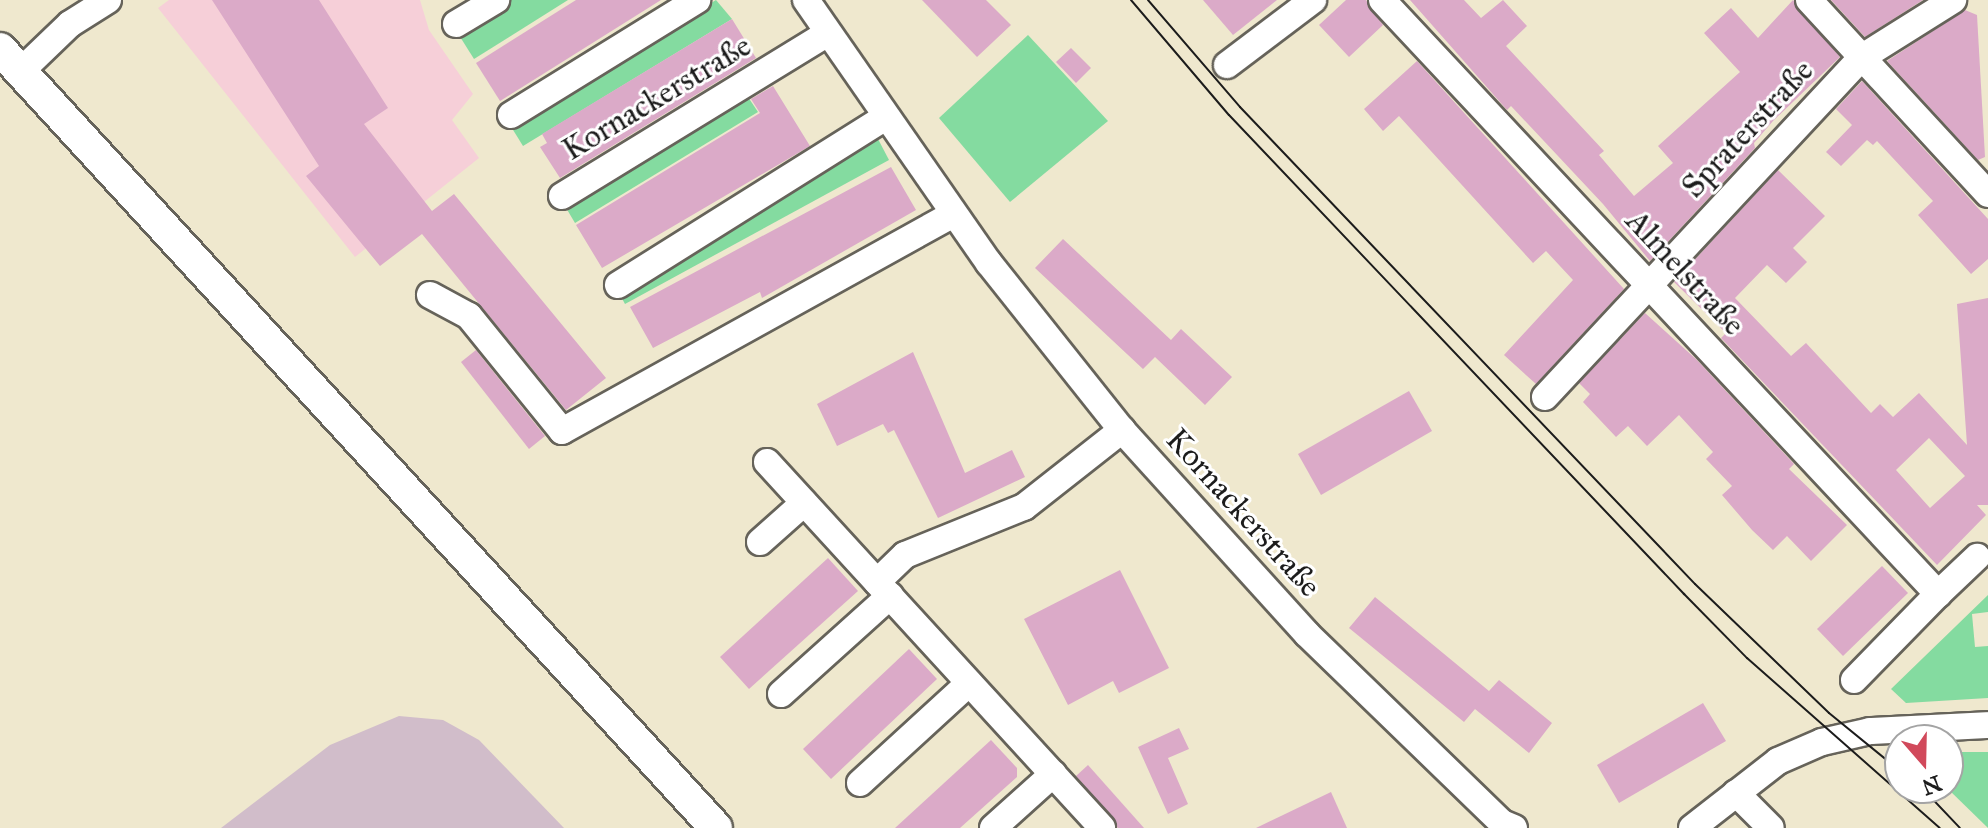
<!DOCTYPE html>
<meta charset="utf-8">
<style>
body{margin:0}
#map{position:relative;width:1988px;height:828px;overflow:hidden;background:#efe8ce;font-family:"IM FELL Great Primer",serif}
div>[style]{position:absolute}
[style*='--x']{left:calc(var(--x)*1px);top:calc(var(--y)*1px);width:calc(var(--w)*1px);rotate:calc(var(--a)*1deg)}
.built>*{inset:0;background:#f6cfd8}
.industrial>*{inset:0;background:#d1bdca}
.green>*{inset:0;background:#84dba0}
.building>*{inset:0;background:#dbaac8}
.roads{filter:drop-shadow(2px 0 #66635a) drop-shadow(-2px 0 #66635a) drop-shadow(0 2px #66635a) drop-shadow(0 -2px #66635a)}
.minor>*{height:26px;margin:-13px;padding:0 13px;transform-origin:13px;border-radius:13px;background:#fff}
.tertiary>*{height:32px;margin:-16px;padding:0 16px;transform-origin:16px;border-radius:16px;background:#fff}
.tram>*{height:2px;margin:-1px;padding:0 1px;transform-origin:1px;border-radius:1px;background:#1c1c1c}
span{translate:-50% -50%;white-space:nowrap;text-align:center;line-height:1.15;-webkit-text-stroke:6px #fff;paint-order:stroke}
.street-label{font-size:32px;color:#1c1c1c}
.north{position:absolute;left:1884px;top:724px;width:80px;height:80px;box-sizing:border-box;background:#fff;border:2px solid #a4a4a4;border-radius:50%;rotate:160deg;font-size:22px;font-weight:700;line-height:32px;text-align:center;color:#1c1c1c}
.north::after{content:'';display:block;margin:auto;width:28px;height:36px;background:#d1495b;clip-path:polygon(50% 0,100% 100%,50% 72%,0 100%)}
</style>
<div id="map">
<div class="built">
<div style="clip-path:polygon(169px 0,420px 0,429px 30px,473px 94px,452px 120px,479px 158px,355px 257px,158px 8px)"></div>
</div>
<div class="industrial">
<div style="clip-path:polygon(399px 716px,443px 720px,479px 740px,564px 828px,221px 828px,330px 745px)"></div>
</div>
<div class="green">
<div style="clip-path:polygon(508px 0,568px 0,474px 59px,457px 32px)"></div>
<div style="clip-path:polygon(716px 0,732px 19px,523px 146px,510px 125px)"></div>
<div style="clip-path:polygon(1028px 35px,1108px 121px,1010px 202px,939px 118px)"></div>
<div style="clip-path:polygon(744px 91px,758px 112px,575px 223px,562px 201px)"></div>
<div style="clip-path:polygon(878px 139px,889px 160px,625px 304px,619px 293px)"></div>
<div style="clip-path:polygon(1988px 595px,1988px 612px,1972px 614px,1975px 647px,1988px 646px,1988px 698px,1906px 703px,1891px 689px)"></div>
<div style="clip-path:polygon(1948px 752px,1988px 752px,1988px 828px,1947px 788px)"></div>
</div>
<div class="building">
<div style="clip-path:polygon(212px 0,319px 0,388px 108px,364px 124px,432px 211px,454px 194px,606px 378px,566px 410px,422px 234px,380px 266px,306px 176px,319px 166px)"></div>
<div style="clip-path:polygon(576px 0,661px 0,500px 101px,476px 63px)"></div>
<div style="clip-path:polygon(922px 0,986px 0,1011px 25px,977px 57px)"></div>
<div style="clip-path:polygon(1203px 0,1277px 0,1233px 35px)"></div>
<div style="clip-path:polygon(1346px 0,1366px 0,1383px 25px,1349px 57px,1319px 25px)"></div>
<div style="clip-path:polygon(1410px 0,1464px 0,1481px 18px,1503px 0,1527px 26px,1506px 46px,1604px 151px,1599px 155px,1634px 196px,1673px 163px,1658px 146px,1740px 72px,1704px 33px,1731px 8px,1758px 38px,1793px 0,1840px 57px,1773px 121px,1754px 143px,1755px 148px,1650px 261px,1603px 204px,1511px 106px,1507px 110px)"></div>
<div style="clip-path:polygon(1831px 0,1923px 0,1865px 37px)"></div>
<div style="clip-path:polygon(1965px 10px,1977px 15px,1985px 157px,1978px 160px,1887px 61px)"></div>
<div style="clip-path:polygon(732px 19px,756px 58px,560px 178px,540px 147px,547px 143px,542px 134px)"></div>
<div style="clip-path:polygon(1071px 48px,1091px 68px,1076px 83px,1056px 62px)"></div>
<div style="clip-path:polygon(1417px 61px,1624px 289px,1536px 384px,1504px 355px,1573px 280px,1546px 251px,1533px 263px,1399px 116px,1383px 131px,1364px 109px)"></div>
<div style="clip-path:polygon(1862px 81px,1988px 219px,1988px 259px,1971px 274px,1918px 215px,1933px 201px,1877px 141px,1873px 145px,1867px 140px,1841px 166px,1826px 152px,1852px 125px,1836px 109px)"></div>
<div style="clip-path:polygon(773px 86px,810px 146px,602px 268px,576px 225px,760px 113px,751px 99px)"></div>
<div style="clip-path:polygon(891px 167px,916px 210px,762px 298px,760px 292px,653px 348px,630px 307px)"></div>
<div style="clip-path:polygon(evenodd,1778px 170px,1825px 216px,1793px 248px,1807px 262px,1786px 283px,1767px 265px,1735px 298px,1791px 356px,1806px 343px,1871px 413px,1880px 404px,1893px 417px,1919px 393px,1967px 445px,1957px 304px,1988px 298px,1988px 505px,1977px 505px,1986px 515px,1937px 565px,1721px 338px,1726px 333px,1674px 282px,1778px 170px,1929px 438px,1965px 476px,1930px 508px,1896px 470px,1929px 438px)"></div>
<div style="clip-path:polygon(1063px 239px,1171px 340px,1181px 329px,1232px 377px,1205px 405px,1155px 357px,1143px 369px,1035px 268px)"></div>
<div style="clip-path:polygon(1645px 313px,1697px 360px,1794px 464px,1789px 469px,1847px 525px,1811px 561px,1787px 536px,1773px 550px,1752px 530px,1722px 495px,1732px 486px,1706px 459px,1713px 452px,1679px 415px,1647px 446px,1628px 426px,1616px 437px,1583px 402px,1590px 394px,1579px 383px)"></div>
<div style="clip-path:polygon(476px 350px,545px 436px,529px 449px,461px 362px)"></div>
<div style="clip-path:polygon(913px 352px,965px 473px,1012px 450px,1025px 477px,938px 518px,894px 430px,888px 433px,883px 424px,837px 446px,817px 404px)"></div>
<div style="clip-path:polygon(1409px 391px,1432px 431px,1321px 495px,1298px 454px)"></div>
<div style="clip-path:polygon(828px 558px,858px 591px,749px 689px,720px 657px)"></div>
<div style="clip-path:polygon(1882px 566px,1908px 593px,1843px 656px,1817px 629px)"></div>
<div style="clip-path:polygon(1120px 570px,1169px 668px,1119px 693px,1113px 681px,1068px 705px,1024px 619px)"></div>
<div style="clip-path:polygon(1375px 597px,1489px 691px,1499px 680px,1552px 723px,1529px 753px,1475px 709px,1464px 722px,1349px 628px)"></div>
<div style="clip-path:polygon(909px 649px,937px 679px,831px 779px,803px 749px)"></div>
<div style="clip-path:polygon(1703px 703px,1726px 741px,1619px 803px,1597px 765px)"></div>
<div style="clip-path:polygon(1179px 728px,1189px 749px,1168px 758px,1188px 804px,1168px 814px,1138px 747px)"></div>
<div style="clip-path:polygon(991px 740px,1017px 768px,1017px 777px,960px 828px,895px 828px)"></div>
<div style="clip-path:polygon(1088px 765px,1144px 828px,1118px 828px,1076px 776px)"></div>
<div style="clip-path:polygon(1331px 792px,1347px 828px,1256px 828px)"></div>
</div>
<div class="roads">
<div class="minor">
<div style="--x:806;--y:0;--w:320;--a:55.2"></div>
<div style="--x:989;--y:263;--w:213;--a:51.5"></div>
<div style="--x:1122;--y:430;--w:275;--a:47.8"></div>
<div style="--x:1307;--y:634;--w:272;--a:44.1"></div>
<div style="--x:1502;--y:823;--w:13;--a:23"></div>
<div style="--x:1382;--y:0;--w:814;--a:46.89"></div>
<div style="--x:1938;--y:594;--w:54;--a:-43.5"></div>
<div style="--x:1809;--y:0;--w:264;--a:47.3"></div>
<div style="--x:456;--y:24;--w:47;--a:-31"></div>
<div style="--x:1227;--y:65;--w:108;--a:-37.1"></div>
<div style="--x:21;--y:71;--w:68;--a:-43.8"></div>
<div style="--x:70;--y:24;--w:45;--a:-32.3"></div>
<div style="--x:511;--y:115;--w:219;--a:-31.7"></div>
<div style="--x:562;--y:196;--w:312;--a:-31.5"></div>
<div style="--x:618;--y:285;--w:316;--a:-32.1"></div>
<div style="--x:430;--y:295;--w:44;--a:28.3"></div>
<div style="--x:469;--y:316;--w:148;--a:51"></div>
<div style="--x:562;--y:431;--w:448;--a:-29"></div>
<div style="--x:1545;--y:397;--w:463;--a:-47"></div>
<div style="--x:1861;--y:58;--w:109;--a:-32.2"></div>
<div style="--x:767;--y:462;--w:496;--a:47.5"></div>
<div style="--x:760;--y:542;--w:59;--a:-41.6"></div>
<div style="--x:877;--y:582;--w:39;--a:-44"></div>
<div style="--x:905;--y:555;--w:128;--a:-22"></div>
<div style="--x:1024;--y:507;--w:125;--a:-38.2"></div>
<div style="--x:1854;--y:680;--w:120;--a:-45.7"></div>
<div style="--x:781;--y:694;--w:147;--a:-42"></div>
<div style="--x:860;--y:783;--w:148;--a:-42.5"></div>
<div style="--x:1736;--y:793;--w:49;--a:45"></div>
<div style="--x:993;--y:828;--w:81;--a:-42"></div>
<div style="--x:1692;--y:828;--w:109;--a:-37.9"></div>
<div style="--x:1778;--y:761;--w:48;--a:-23.4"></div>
<div style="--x:1822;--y:742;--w:49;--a:-12.9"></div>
<div style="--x:1870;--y:731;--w:118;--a:-2.9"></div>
</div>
<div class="tertiary">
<div style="--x:0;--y:49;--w:1058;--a:47.41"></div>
</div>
</div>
<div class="tram">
<div style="--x:1131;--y:0;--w:151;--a:49.6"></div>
<div style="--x:1229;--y:115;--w:661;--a:46.47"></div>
<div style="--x:1684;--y:594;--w:90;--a:45.5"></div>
<div style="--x:1747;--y:658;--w:257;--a:41.4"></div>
<div style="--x:1148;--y:0;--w:141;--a:49.3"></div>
<div style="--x:1240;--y:107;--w:659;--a:46.35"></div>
<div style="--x:1695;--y:584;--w:186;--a:43.9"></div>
<div style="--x:1829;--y:713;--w:92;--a:39.2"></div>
<div style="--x:1922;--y:788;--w:55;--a:46.5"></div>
</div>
<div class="street-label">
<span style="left:657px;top:98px;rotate:-31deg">Kornackerstraße</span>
<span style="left:1748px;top:129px;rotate:-47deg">Spraterstraße</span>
<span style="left:1685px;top:273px;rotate:47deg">Almelstraße</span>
<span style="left:1243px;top:513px;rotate:48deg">Kornackerstraße</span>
</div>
<div class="north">N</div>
</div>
